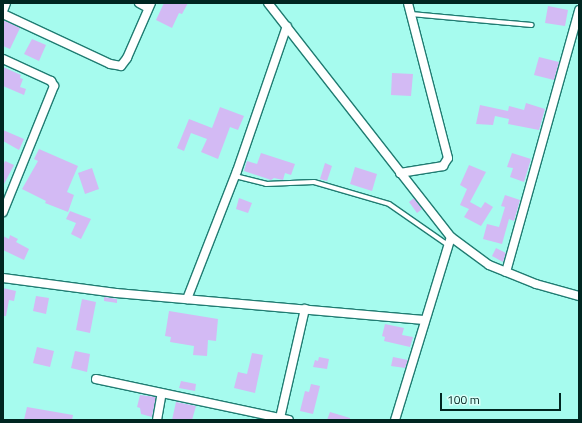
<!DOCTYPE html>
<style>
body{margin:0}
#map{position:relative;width:582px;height:423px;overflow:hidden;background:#a6fbee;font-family:"Titillium Web",sans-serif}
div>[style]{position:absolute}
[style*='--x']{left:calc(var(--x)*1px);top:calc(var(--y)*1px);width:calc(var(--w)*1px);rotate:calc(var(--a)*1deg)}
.building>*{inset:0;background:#d3baf4}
.roads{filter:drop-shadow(1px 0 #207c72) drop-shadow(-1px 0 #207c72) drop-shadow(0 1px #207c72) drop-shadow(0 -1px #207c72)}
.lane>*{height:4px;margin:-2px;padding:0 2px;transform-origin:2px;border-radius:2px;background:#fff}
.street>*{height:8px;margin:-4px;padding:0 4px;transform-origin:4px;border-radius:4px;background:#fff}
span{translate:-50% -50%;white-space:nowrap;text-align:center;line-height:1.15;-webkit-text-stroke:3px #d7fff8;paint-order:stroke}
.frame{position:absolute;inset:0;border:4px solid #002621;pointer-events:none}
.scale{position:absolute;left:440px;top:393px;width:121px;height:18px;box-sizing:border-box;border:2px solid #002621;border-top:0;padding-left:5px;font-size:12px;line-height:14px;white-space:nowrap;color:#002621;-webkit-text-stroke:3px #d7fff8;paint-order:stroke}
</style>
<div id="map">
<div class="building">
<div style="clip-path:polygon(164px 3px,188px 3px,182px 14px,179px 13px,172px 28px,156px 20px)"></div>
<div style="clip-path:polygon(548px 6px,568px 10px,565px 26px,545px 23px)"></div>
<div style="clip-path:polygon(3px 20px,20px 28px,10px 49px,3px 46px)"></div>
<div style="clip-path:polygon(32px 39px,46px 45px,39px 61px,24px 54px)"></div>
<div style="clip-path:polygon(539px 57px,559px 62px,554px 80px,534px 75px)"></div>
<div style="clip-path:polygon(3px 67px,21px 75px,20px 78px,23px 79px,20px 87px,26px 89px,24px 95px,3px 86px)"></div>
<div style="clip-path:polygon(392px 73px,413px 74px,411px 96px,391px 95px)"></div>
<div style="clip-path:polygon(526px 103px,545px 109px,539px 130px,508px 124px,509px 119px,495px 116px,493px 125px,476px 124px,480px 105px,508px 111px,509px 106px,524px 110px)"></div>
<div style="clip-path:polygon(220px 107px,244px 116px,238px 130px,230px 127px,218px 159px,201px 152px,207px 139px,191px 133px,184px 151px,177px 148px,189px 119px,212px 128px)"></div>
<div style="clip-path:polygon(3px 130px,24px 139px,19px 150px,3px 141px)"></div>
<div style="clip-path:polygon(39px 149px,78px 166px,67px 192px,74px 195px,68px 212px,45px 203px,46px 201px,22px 189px,38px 161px,34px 159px)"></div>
<div style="clip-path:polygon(261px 153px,295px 164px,291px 175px,285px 173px,283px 180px,274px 178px,271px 180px,244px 171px,247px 161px,257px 164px)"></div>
<div style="clip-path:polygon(512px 153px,531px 159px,524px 182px,510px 177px,513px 168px,507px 167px)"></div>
<div style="clip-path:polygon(5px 161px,14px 165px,3px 186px,3px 166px)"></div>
<div style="clip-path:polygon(325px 163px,332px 166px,327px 181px,320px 179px)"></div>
<div style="clip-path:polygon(469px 165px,486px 172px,470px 202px,481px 208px,485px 202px,493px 207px,481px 226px,464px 217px,469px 209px,460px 205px,467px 189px,460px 185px)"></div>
<div style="clip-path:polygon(355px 167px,377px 174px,372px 191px,350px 184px)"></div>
<div style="clip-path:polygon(92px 168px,99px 189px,85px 194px,78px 173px)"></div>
<div style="clip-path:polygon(505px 195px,520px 200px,514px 221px,509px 219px,502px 244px,483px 239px,487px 224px,499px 227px,505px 207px,501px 206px)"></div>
<div style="clip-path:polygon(239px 198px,252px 203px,248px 213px,236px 209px)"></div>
<div style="clip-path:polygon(414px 198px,422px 209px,417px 213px,409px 202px)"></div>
<div style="clip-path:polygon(70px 211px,91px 219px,81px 239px,71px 234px,76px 223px,66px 219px)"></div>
<div style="clip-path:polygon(10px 235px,18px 239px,16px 242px,29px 249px,24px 260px,3px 250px,3px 236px,9px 239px)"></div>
<div style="clip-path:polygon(496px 248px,506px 253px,503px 262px,492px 256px)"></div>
<div style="clip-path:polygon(3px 288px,16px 291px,14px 301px,9px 300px,6px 316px,3px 316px)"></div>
<div style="clip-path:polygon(36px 296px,49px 298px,46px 314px,33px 311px)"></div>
<div style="clip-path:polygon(104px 297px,117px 299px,117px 303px,104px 301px)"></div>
<div style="clip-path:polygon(82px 299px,96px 302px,90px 333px,76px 330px)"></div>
<div style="clip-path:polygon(169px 311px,218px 319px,216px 341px,208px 340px,207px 356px,193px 355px,194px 346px,170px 342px,171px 337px,165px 336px)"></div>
<div style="clip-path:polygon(385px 324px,404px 328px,402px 335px,413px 337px,410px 347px,384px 341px,385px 337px,382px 336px)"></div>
<div style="clip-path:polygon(37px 347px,54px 351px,50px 367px,33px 363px)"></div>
<div style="clip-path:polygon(75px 351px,90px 354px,87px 372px,71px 368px)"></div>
<div style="clip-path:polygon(252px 353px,263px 355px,255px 393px,234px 388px,238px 372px,247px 374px)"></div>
<div style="clip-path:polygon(319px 357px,329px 359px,327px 369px,313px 367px,315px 360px,318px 361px)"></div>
<div style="clip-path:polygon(393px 357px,408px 360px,405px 368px,391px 366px)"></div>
<div style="clip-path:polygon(181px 381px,196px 384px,195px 391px,179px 388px)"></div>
<div style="clip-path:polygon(311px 384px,320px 386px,313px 414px,300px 411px,305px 391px,309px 392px)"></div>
<div style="clip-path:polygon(140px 395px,156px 397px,152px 417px,141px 414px,140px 408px,137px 407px)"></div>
<div style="clip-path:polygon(176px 402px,196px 406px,192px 420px,172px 420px)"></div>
<div style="clip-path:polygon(27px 407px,73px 415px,72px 420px,24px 420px)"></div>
<div style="clip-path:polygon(330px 412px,350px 418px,350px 420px,327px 420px)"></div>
</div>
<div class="roads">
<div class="lane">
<div style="--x:411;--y:14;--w:121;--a:5.2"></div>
<div style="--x:235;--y:176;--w:32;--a:14"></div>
<div style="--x:266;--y:184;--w:48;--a:-2.4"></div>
<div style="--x:314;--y:182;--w:78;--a:16.3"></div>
<div style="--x:389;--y:204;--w:72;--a:34.8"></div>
</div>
<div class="street">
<div style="--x:139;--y:3;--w:10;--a:29"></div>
<div style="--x:268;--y:3;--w:297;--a:52"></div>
<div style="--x:451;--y:237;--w:47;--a:36.4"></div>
<div style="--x:489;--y:265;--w:51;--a:22"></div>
<div style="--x:536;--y:284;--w:45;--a:15.6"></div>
<div style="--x:3;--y:11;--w:9;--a:-69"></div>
<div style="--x:3;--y:14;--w:118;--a:25"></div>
<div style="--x:110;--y:64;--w:11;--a:10"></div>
<div style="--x:121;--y:66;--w:10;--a:-53"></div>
<div style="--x:127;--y:58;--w:60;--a:-66.4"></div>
<div style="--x:3;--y:59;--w:53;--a:24.6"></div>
<div style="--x:51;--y:81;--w:6;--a:59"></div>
<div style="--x:54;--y:86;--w:136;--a:112"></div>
<div style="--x:400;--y:173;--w:44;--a:-9.2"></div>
<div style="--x:443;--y:166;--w:9;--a:-58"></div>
<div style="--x:448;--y:158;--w:160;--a:-104.5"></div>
<div style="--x:506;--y:272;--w:272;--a:-74.4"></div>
<div style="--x:3;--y:278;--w:114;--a:7.6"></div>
<div style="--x:116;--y:293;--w:309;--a:5"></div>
<div style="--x:187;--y:299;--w:137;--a:-68.7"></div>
<div style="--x:237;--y:171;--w:153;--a:-71"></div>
<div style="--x:96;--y:379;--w:197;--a:12"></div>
<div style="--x:280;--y:418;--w:112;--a:-77.1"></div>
<div style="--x:157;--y:420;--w:27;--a:-80"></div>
<div style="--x:395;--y:420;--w:191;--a:-73"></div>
</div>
</div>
<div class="frame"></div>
<div class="scale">100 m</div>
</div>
